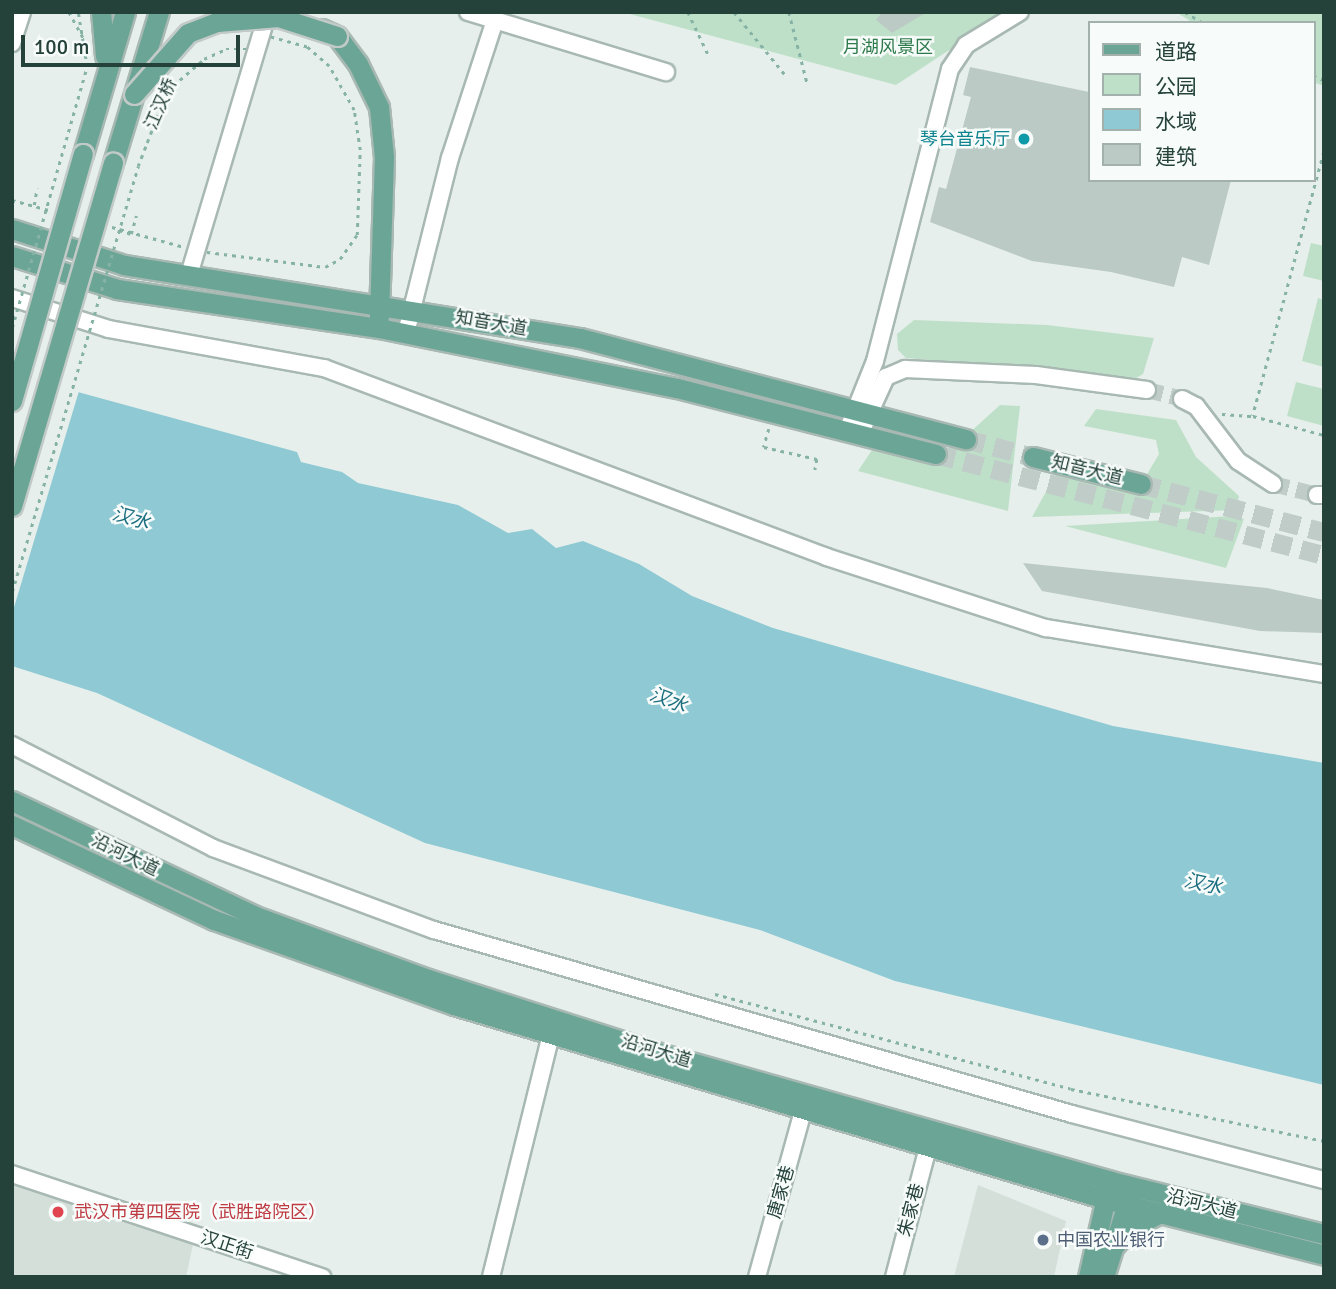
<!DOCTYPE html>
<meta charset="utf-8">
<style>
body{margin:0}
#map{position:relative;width:1336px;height:1289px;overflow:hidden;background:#e6efeb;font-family:Signika,"Noto Sans SC",sans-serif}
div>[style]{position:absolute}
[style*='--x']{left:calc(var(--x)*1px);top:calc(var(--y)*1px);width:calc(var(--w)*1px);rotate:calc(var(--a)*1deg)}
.built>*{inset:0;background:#d4dfda}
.green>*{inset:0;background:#bfe0c8}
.water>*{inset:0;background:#8ec9d4}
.pier>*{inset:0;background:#e6efeb}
.building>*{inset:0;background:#bbcac4}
.minor-tunnel>*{height:16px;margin-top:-8px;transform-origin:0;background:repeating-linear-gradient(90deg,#bfccc8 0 16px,transparent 0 24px)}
.major-tunnel>*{height:19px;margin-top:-9.5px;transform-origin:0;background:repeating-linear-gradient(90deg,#bfccc8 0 19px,transparent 0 29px)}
.path>*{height:2.5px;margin-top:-1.25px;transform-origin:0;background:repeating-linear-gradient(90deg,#86b3a5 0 3.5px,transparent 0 8.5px)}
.roads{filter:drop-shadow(2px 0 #a8b8b2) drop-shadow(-2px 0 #a8b8b2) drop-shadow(0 2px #a8b8b2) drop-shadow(0 -2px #a8b8b2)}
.minor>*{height:16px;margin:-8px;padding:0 8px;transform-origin:8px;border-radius:8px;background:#fff}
.major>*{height:19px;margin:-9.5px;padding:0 9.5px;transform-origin:9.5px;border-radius:9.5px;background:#6aa596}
.path-bridge>*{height:2.5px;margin-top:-1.25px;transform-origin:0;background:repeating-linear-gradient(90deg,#86b3a5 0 3.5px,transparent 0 8.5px)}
.bridges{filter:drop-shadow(2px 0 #c2cac8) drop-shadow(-2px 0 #c2cac8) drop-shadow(0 2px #c2cac8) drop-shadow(0 -2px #c2cac8)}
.major-bridge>*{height:19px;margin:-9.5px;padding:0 9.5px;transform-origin:9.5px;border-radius:9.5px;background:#6aa596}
.dots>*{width:19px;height:19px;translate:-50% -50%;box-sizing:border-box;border:4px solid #f7fbf9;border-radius:50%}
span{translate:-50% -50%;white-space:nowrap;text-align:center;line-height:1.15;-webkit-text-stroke:5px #f7fbf9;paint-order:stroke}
.park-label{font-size:18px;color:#2d7a4b}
.street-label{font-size:18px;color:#24423a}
.culture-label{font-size:18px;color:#0d838f}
.right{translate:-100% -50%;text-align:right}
.health-label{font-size:18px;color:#be3a42}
.left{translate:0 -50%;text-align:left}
.service-label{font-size:18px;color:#4e5e75}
.water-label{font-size:19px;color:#1c6f80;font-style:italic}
.frame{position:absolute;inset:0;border:14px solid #24423a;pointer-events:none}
.legend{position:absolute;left:1088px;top:21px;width:228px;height:161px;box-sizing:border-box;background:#f7fbf9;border:2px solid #a3b1ad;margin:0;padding:9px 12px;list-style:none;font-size:21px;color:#24423a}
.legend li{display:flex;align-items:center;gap:14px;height:35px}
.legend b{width:35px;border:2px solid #a3b1ad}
.scale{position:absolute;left:21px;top:35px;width:219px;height:32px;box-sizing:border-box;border:4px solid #24423a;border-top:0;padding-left:9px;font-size:21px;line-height:24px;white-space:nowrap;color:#24423a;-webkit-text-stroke:5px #f7fbf9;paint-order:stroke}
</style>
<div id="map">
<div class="built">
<div style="clip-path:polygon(12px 1183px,194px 1240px,186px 1277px,12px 1277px)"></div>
<div style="clip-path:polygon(978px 1185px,1066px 1221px,1054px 1277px,954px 1277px)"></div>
</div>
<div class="green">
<div style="clip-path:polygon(622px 12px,1007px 12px,896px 85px)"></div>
<div style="clip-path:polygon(1176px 12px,1324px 12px,1324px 86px,1313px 82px,1313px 23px,1193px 23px)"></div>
<div style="clip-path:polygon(1311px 243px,1324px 246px,1324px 281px,1303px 276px)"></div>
<div style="clip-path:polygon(1318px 298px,1324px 300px,1324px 367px,1302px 361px)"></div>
<div style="clip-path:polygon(914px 320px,1047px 325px,1154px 338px,1143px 374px,1136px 378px,906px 358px,898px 350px,897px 334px)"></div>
<div style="clip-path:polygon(1296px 382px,1324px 389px,1324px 426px,1287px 416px)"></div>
<div style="clip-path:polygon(1000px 405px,1020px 406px,1008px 511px,858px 471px,874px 447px,936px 454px,957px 444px)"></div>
<div style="clip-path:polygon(1096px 409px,1176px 420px,1196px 457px,1239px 496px,1236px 510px,1032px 517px,1057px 472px,1139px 488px,1159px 454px,1156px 440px,1084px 426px)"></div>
<div style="clip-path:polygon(1232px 516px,1244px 519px,1226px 568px,1065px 526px)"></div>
</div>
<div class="water">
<div style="clip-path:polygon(12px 374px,297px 452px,301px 462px,342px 472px,358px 483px,458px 505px,508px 533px,532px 529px,556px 548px,583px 541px,639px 564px,692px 596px,773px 628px,1113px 726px,1324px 763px,1324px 1085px,895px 981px,760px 930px,425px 843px,97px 693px,12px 666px)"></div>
</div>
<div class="pier">
<div style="clip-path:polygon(12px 371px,79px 391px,12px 614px)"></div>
</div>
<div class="building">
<div style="clip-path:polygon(882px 12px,927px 12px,892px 33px,876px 20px)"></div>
<div style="clip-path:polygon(970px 67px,1089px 92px,1089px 180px,1231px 180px,1209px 265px,1182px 257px,1174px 287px,1111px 272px,1032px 261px,930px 222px,939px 187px,946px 189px,971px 97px,963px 95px)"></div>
<div style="clip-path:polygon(1023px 563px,1267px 588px,1324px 600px,1324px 633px,1260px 631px,1042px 591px)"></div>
</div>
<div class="minor-tunnel">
<div style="--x:1147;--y:390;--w:36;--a:14"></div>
<div style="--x:1273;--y:484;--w:45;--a:14"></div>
</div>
<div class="major-tunnel">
<div style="--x:966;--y:439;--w:69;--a:15"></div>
<div style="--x:936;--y:454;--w:401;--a:14.6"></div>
<div style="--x:1141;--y:484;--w:189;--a:14.7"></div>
</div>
<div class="path">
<div style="--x:69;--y:12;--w:35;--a:61"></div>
<div style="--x:688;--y:12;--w:49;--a:64.5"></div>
<div style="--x:734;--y:12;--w:84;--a:50.8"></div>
<div style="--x:789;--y:12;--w:72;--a:75.6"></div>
<div style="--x:1185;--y:12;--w:21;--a:31"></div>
<div style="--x:1313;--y:76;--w:12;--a:20"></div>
<div style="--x:1324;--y:152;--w:273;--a:105.1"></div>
<div style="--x:1253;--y:416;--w:73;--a:15"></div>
<div style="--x:12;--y:200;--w:38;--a:15"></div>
<div style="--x:34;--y:205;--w:17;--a:-80"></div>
<div style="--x:112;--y:227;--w:75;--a:15.5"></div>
<div style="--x:1222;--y:414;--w:31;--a:4"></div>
<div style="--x:769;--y:429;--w:19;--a:106"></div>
<div style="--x:764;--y:447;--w:54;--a:12.8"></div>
<div style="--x:817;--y:459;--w:11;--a:100"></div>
<div style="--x:715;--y:994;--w:368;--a:14.9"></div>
<div style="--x:1071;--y:1089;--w:258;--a:11.6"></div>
</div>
<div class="roads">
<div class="minor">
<div style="--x:468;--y:12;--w:207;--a:16.9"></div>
<div style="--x:12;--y:43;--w:33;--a:-72"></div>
<div style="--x:189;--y:275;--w:275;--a:-73.3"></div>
<div style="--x:12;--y:298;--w:102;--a:17.7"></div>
<div style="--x:109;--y:329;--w:219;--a:10.3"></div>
<div style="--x:324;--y:368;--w:537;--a:20.59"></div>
<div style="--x:827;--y:557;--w:230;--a:18"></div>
<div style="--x:1046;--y:628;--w:282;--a:9.4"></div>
<div style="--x:406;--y:333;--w:180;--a:-75.9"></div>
<div style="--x:450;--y:158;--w:145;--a:-71.9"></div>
<div style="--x:1182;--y:399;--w:16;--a:27"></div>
<div style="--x:1196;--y:406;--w:69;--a:52.6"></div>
<div style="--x:1238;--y:461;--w:42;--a:33.3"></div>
<div style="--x:847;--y:431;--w:75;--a:-68.2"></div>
<div style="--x:875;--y:361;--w:301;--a:-75.6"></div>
<div style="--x:950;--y:69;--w:29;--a:-56"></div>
<div style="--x:966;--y:45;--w:63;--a:-31.4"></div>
<div style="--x:860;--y:434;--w:63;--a:-65.5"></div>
<div style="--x:886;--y:377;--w:21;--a:-23"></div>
<div style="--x:905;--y:369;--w:131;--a:2.6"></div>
<div style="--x:1036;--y:375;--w:112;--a:7.7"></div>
<div style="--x:1317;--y:495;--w:7;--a:0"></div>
<div style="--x:12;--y:745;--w:226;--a:27.1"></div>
<div style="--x:213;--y:848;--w:236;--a:20.4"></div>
<div style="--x:434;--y:930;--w:664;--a:16.09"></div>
<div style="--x:1072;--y:1114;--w:260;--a:14.7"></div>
<div style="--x:12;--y:1174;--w:327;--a:18.4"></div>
<div style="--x:491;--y:1277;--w:249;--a:-76.1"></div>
<div style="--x:757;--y:1277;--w:175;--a:-74.5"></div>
<div style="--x:894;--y:1277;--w:138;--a:-75.3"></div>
</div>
<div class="major">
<div style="--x:101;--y:12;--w:44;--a:84.8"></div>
<div style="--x:322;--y:29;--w:17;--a:25"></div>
<div style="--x:337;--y:36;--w:35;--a:53"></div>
<div style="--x:358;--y:64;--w:48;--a:64"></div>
<div style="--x:379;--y:107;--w:50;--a:84.3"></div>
<div style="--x:384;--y:157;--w:160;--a:91.8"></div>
<div style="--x:83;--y:154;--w:148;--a:-73.5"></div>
<div style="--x:113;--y:163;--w:158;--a:-73.1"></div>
<div style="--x:12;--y:229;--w:118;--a:17.8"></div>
<div style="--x:124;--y:265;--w:462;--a:9.1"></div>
<div style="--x:580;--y:338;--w:399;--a:14.7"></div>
<div style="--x:12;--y:256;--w:110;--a:17.4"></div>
<div style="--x:117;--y:289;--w:265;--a:8.5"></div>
<div style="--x:379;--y:328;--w:304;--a:11.4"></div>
<div style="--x:677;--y:388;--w:267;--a:14.3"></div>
<div style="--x:1033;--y:457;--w:111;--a:14"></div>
<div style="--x:12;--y:801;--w:269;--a:25.3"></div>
<div style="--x:255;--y:916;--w:184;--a:20"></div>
<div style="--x:428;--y:979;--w:257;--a:17.7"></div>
<div style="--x:673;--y:1057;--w:455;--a:15.8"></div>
<div style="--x:1111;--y:1181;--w:219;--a:14"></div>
<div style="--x:12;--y:825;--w:223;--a:25.2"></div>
<div style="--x:214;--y:920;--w:255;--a:19.5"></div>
<div style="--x:454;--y:1005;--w:679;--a:16.59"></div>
<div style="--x:1105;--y:1199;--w:226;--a:14.3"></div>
<div style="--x:1115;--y:1245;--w:20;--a:-49"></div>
<div style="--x:1128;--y:1230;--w:38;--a:-28"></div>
<div style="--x:1088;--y:1277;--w:91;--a:-77.3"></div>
<div style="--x:1104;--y:1277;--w:87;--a:-72.6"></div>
</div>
</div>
<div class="path-bridge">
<div style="--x:167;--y:91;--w:49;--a:-40.9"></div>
<div style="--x:204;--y:59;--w:24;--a:-24"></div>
<div style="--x:226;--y:49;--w:20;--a:0"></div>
<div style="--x:119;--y:230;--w:13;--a:18"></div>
<div style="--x:131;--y:234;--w:19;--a:-74"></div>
<div style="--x:207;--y:252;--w:119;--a:7.2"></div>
<div style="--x:325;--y:267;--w:17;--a:-28"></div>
<div style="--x:340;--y:259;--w:29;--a:-55"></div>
<div style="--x:357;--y:235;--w:85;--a:-88"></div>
<div style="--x:360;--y:150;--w:40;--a:-98.5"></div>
<div style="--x:354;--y:110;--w:51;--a:-119.6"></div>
<div style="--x:329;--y:66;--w:29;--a:-139"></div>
<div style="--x:307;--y:47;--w:41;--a:-164.6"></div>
<div style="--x:12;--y:328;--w:272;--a:-74"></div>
<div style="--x:87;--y:67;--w:56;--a:-99.3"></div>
<div style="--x:12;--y:592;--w:444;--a:-73.5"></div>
<div style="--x:138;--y:166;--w:94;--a:-68.9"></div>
</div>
<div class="bridges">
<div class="major-bridge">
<div style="--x:134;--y:94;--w:81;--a:-48.5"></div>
<div style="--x:188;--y:33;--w:31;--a:-21"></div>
<div style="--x:217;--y:22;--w:61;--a:-4.7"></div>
<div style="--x:278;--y:17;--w:62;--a:17.9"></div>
<div style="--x:12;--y:401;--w:257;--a:-74"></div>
<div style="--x:12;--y:506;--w:358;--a:-73.6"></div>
</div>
</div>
<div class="dots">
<div style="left:1024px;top:139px;background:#0f9aa8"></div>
<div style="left:58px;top:1212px;background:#e0444e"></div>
<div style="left:1043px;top:1240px;background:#5c6f8a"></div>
</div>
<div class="park-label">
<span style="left:888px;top:47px">月湖风景区</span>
</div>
<div class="street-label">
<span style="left:161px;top:104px;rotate:-66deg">江汉桥</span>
<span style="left:491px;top:323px;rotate:10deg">知音大道</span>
<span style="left:1087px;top:470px;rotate:14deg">知音大道</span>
<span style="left:125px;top:855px;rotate:26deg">沿河大道</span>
<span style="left:656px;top:1051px;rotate:17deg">沿河大道</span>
<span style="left:781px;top:1192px;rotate:-74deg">唐家巷</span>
<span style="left:1202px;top:1204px;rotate:14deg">沿河大道</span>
<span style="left:911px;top:1210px;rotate:-75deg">朱家巷</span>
<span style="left:227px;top:1245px;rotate:18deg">汉正街</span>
</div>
<div class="culture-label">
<span class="right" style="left:1010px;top:139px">琴台音乐厅</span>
</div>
<div class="health-label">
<span class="left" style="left:74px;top:1212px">武汉市第四医院（武胜路院区）</span>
</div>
<div class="service-label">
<span class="left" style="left:1057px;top:1240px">中国农业银行</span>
</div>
<div class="water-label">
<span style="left:131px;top:519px;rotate:16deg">汉水</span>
<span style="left:668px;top:701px;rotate:21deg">汉水</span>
<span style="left:1203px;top:885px;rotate:12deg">汉水</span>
</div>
<div class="frame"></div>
<ul class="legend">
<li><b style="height:9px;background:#6aa596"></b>道路</li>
<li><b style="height:19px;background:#bfe0c8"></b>公园</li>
<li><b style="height:19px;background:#8ec9d4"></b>水域</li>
<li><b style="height:19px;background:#bbcac4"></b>建筑</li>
</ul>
<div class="scale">100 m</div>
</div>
